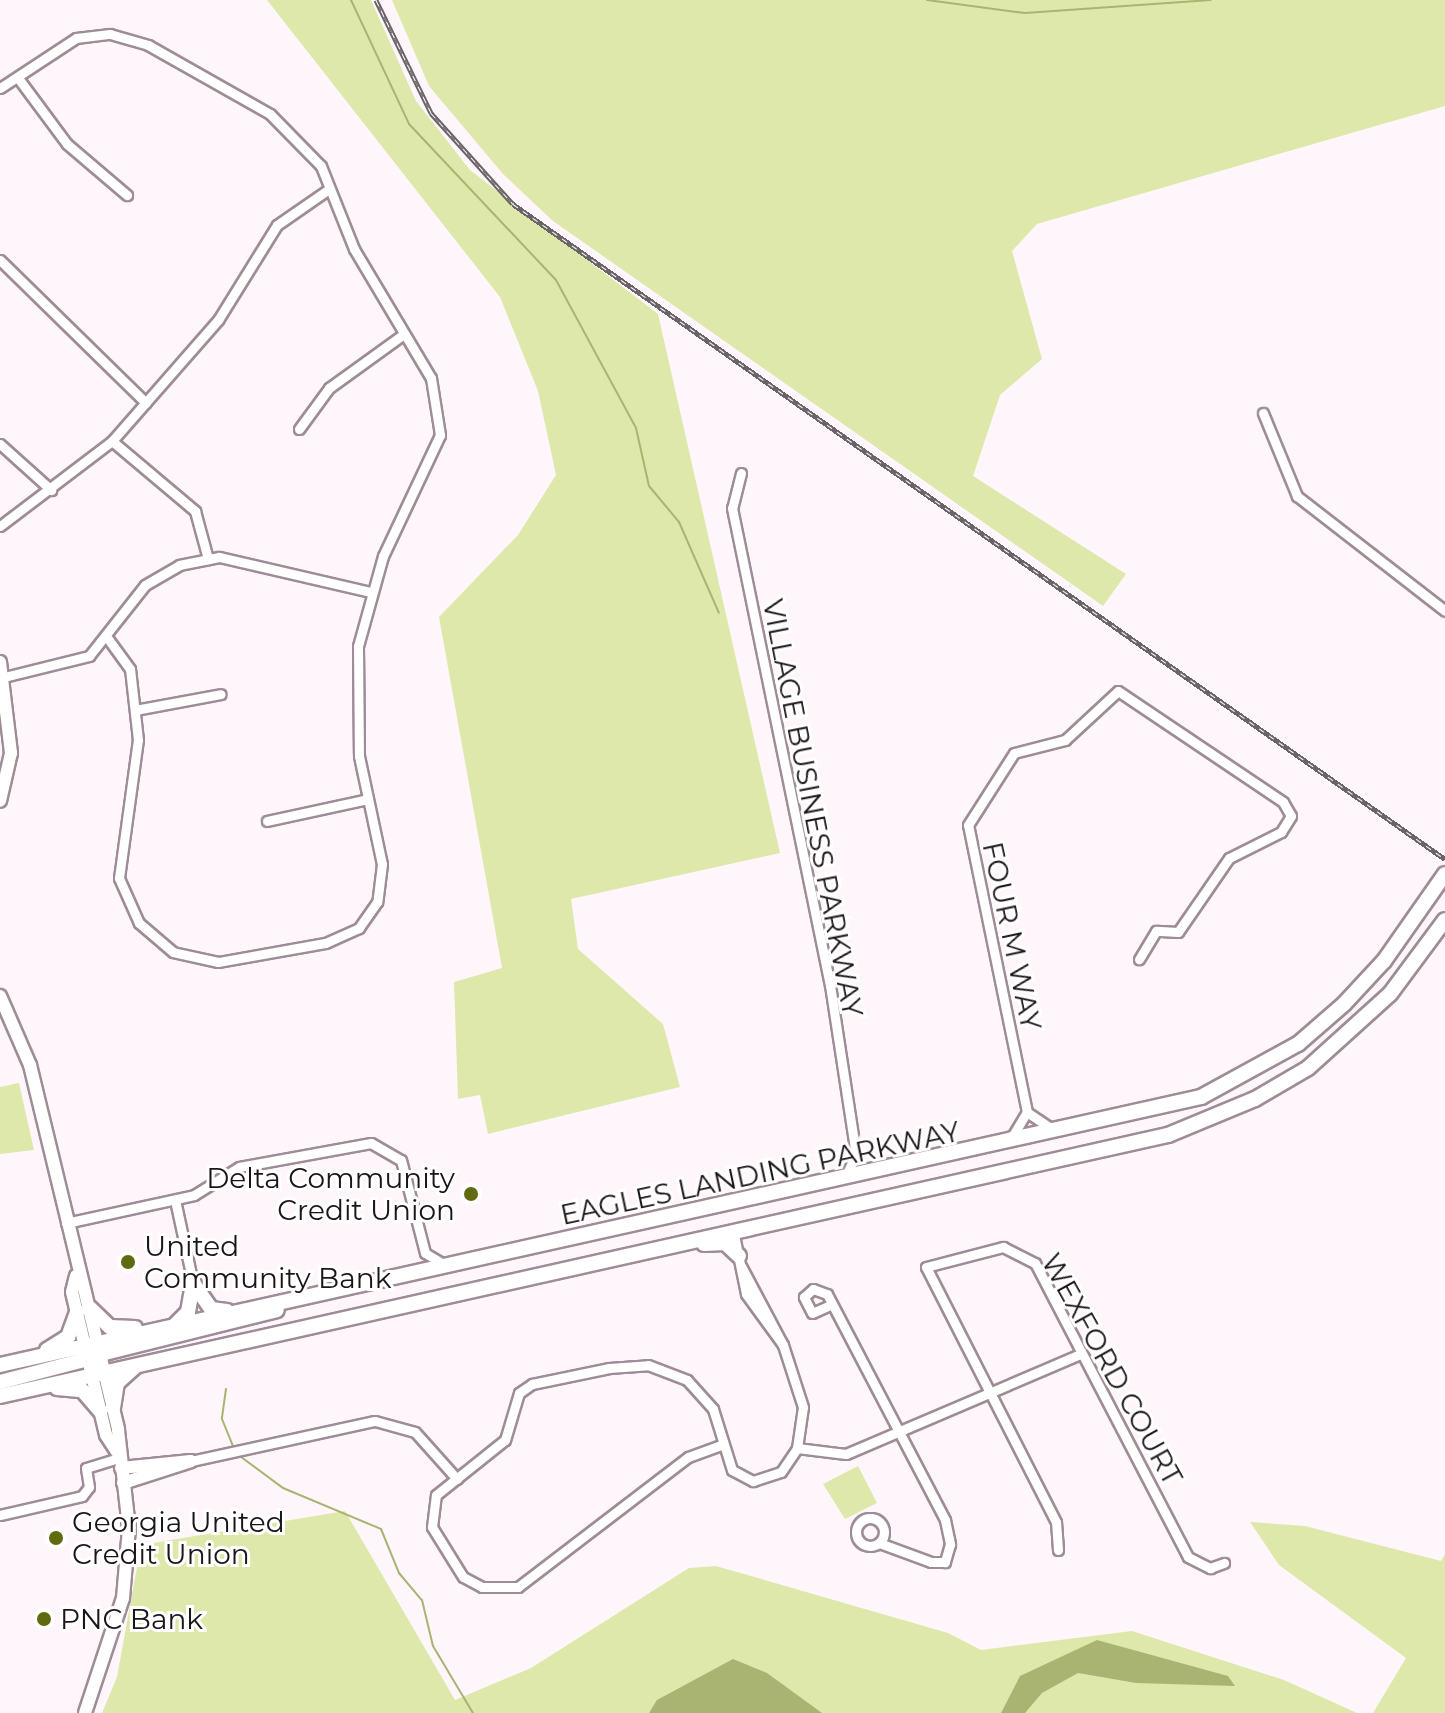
<!DOCTYPE html>
<style>
body{margin:0}
#map{position:relative;width:1445px;height:1713px;overflow:hidden;background:#fff6fb;font-family:Montserrat,sans-serif}
div>[style]{position:absolute}
[style*='--x']{left:calc(var(--x)*1px);top:calc(var(--y)*1px);width:calc(var(--w)*1px);rotate:calc(var(--a)*1deg)}
.green>*{inset:0;background:#dee8ab}
.water>*{inset:0;background:#aab472}
.stream>*{height:2px;margin:-1px;padding:0 1px;transform-origin:1px;border-radius:1px;background:#aab472}
.roads{filter:drop-shadow(2px 0 #9e8c97) drop-shadow(-2px 0 #9e8c97) drop-shadow(0 2px #9e8c97) drop-shadow(0 -2px #9e8c97)}
.minor>*{height:9px;margin:-4.5px;padding:0 4.5px;transform-origin:4.5px;border-radius:4.5px;background:#fff}
.minor>.ring{margin:-4.5px;padding:0;box-sizing:content-box;background:none;border:9px solid #fff;border-radius:50%}
.tertiary>*{height:12px;margin:-6px;padding:0 6px;transform-origin:6px;border-radius:6px;background:#fff}
.secondary>*{height:14px;margin:-7px;padding:0 7px;transform-origin:7px;border-radius:7px;background:#fff}
.rail>*{height:5px;margin-top:-2.5px;transform-origin:0;background:repeating-linear-gradient(90deg,#fff 0 6px,#6a6367 0 12px);box-sizing:border-box;border-block:2px solid #6a6367}
.dots>*{width:22px;height:22px;translate:-50% -50%;box-sizing:border-box;border:4px solid #fff;border-radius:50%}
span{translate:-50% -50%;white-space:nowrap;text-align:center;line-height:1.15;-webkit-text-stroke:6px #fff;paint-order:stroke}
.street-label{font-size:28px;color:#1b1418}
.poi-label{font-size:28px;color:#1b1418}
.right{translate:-100% -50%;text-align:right}
.left{translate:0 -50%;text-align:left}
</style>
<div id="map">
<div class="green">
<div style="clip-path:polygon(267px 0,371px 0,416px 101px,470px 170px,658px 314px,780px 853px,571px 899px,578px 949px,663px 1024px,680px 1087px,488px 1134px,480px 1095px,458px 1099px,454px 982px,502px 968px,439px 617px,518px 535px,556px 475px,538px 391px,500px 297px)"></div>
<div style="clip-path:polygon(392px 0,1445px 0,1445px 106px,1037px 224px,1012px 251px,1042px 359px,1000px 395px,973px 476px,1126px 574px,1103px 606px,553px 221px,503px 174px,429px 86px)"></div>
<div style="clip-path:polygon(19px 1083px,34px 1150px,0 1154px,0 1087px)"></div>
<div style="clip-path:polygon(858px 1466px,877px 1503px,845px 1519px,823px 1484px)"></div>
<div style="clip-path:polygon(345px 1511px,455px 1700px,531px 1668px,689px 1568px,716px 1566px,948px 1633px,981px 1650px,1132px 1631px,1284px 1680px,1357px 1713px,102px 1713px,117px 1677px,141px 1545px)"></div>
<div style="clip-path:polygon(1250px 1522px,1305px 1526px,1441px 1561px,1445px 1554px,1445px 1713px,1373px 1713px,1406px 1658px,1279px 1565px)"></div>
</div>
<div class="water">
<div style="clip-path:polygon(1097px 1640px,1228px 1676px,1235px 1686px,1136px 1683px,1078px 1673px,1042px 1693px,1025px 1713px,1001px 1713px,1020px 1676px)"></div>
<div style="clip-path:polygon(733px 1659px,767px 1673px,822px 1713px,649px 1713px,657px 1700px)"></div>
</div>
<div class="stream">
<div style="--x:351;--y:0;--w:137;--a:64.9"></div>
<div style="--x:409;--y:124;--w:214;--a:46.7"></div>
<div style="--x:556;--y:280;--w:168;--a:61.6"></div>
<div style="--x:636;--y:428;--w:59;--a:77.4"></div>
<div style="--x:649;--y:486;--w:47;--a:50.2"></div>
<div style="--x:679;--y:522;--w:99;--a:66.3"></div>
<div style="--x:927;--y:0;--w:99;--a:7.6"></div>
<div style="--x:1025;--y:13;--w:186;--a:-4"></div>
<div style="--x:226;--y:1389;--w:30;--a:98"></div>
<div style="--x:222;--y:1419;--w:32;--a:68"></div>
<div style="--x:237;--y:1454;--w:57;--a:36.5"></div>
<div style="--x:283;--y:1488;--w:106;--a:22.7"></div>
<div style="--x:381;--y:1529;--w:48;--a:67.8"></div>
<div style="--x:399;--y:1573;--w:35;--a:50"></div>
<div style="--x:422;--y:1600;--w:47;--a:76.6"></div>
<div style="--x:433;--y:1646;--w:78;--a:59.2"></div>
</div>
<div class="roads">
<div class="minor">
<div style="--x:18;--y:78;--w:82;--a:53.4"></div>
<div style="--x:67;--y:144;--w:79;--a:40.4"></div>
<div style="--x:0;--y:88;--w:91;--a:-33.3"></div>
<div style="--x:76;--y:38;--w:34;--a:-7"></div>
<div style="--x:110;--y:34;--w:40;--a:16"></div>
<div style="--x:148;--y:45;--w:140;--a:29.5"></div>
<div style="--x:270;--y:114;--w:73;--a:45.6"></div>
<div style="--x:321;--y:166;--w:89;--a:68.3"></div>
<div style="--x:354;--y:249;--w:150;--a:59.2"></div>
<div style="--x:431;--y:378;--w:58;--a:81"></div>
<div style="--x:440;--y:435;--w:134;--a:115.2"></div>
<div style="--x:383;--y:556;--w:93;--a:105.5"></div>
<div style="--x:358;--y:646;--w:110;--a:89.5"></div>
<div style="--x:359;--y:756;--w:110;--a:78"></div>
<div style="--x:382;--y:864;--w:38;--a:97"></div>
<div style="--x:377;--y:902;--w:32;--a:125"></div>
<div style="--x:359;--y:928;--w:37;--a:156"></div>
<div style="--x:325;--y:943;--w:109;--a:169.9"></div>
<div style="--x:218;--y:962;--w:46;--a:-167.5"></div>
<div style="--x:173;--y:952;--w:45;--a:-139.5"></div>
<div style="--x:139;--y:923;--w:49;--a:-114"></div>
<div style="--x:119;--y:878;--w:139;--a:-82.2"></div>
<div style="--x:138;--y:740;--w:71;--a:-96.4"></div>
<div style="--x:130;--y:669;--w:41;--a:-126"></div>
<div style="--x:0;--y:260;--w:204;--a:44.4"></div>
<div style="--x:1263;--y:413;--w:90;--a:67.7"></div>
<div style="--x:1297;--y:496;--w:187;--a:37.8"></div>
<div style="--x:299;--y:429;--w:51;--a:-53.8"></div>
<div style="--x:329;--y:388;--w:92;--a:-35.8"></div>
<div style="--x:112;--y:441;--w:109;--a:40.1"></div>
<div style="--x:195;--y:511;--w:50;--a:74.8"></div>
<div style="--x:0;--y:444;--w:69;--a:42"></div>
<div style="--x:741;--y:473;--w:36;--a:104"></div>
<div style="--x:732;--y:508;--w:487;--a:78.4"></div>
<div style="--x:830;--y:985;--w:171;--a:81.3"></div>
<div style="--x:856;--y:1154;--w:23;--a:115"></div>
<div style="--x:0;--y:526;--w:141;--a:-37.2"></div>
<div style="--x:112;--y:441;--w:161;--a:-48.8"></div>
<div style="--x:218;--y:320;--w:112;--a:-58.2"></div>
<div style="--x:277;--y:225;--w:63;--a:-34.7"></div>
<div style="--x:4;--y:677;--w:88;--a:-13.9"></div>
<div style="--x:89;--y:656;--w:90;--a:-51.7"></div>
<div style="--x:145;--y:585;--w:39;--a:-30"></div>
<div style="--x:179;--y:565;--w:41;--a:-11.3"></div>
<div style="--x:219;--y:557;--w:156;--a:13"></div>
<div style="--x:135;--y:710;--w:87;--a:-10.5"></div>
<div style="--x:267;--y:821;--w:103;--a:-12.3"></div>
<div style="--x:1052;--y:1129;--w:30;--a:-146"></div>
<div style="--x:1027;--y:1112;--w:293;--a:-101.6"></div>
<div style="--x:968;--y:825;--w:85;--a:-57.4"></div>
<div style="--x:1014;--y:753;--w:53;--a:-14.3"></div>
<div style="--x:1065;--y:740;--w:72;--a:-42.8"></div>
<div style="--x:1118;--y:691;--w:199;--a:33.9"></div>
<div style="--x:1283;--y:802;--w:16;--a:60"></div>
<div style="--x:1291;--y:816;--w:19;--a:122"></div>
<div style="--x:1281;--y:832;--w:58;--a:153.4"></div>
<div style="--x:1229;--y:858;--w:90;--a:124.6"></div>
<div style="--x:1178;--y:932;--w:22;--a:-177"></div>
<div style="--x:1156;--y:931;--w:33;--a:121"></div>
<div style="--x:1010;--y:1140;--w:33;--a:-59"></div>
<div style="--x:175;--y:1200;--w:85;--a:77.8"></div>
<div style="--x:66;--y:1223;--w:131;--a:-12.3"></div>
<div style="--x:194;--y:1195;--w:53;--a:-31.9"></div>
<div style="--x:239;--y:1167;--w:134;--a:-10.3"></div>
<div style="--x:371;--y:1143;--w:34;--a:30"></div>
<div style="--x:401;--y:1160;--w:96;--a:75.5"></div>
<div style="--x:425;--y:1253;--w:26;--a:31"></div>
<div style="--x:733;--y:1230;--w:65;--a:78.5"></div>
<div style="--x:746;--y:1294;--w:63;--a:54"></div>
<div style="--x:783;--y:1345;--w:89;--a:-118"></div>
<div style="--x:828;--y:1306;--w:17;--a:156"></div>
<div style="--x:812;--y:1313;--w:18;--a:-117"></div>
<div style="--x:804;--y:1297;--w:12;--a:-42"></div>
<div style="--x:813;--y:1289;--w:15;--a:20"></div>
<div style="--x:827;--y:1294;--w:255;--a:62.4"></div>
<div style="--x:945;--y:1520;--w:25;--a:78"></div>
<div style="--x:950;--y:1544;--w:19;--a:106"></div>
<div style="--x:945;--y:1562;--w:14;--a:180"></div>
<div style="--x:931;--y:1562;--w:55;--a:-159.9"></div>
<div style="--x:721;--y:1445;--w:35;--a:160"></div>
<div style="--x:688;--y:1457;--w:214;--a:142.6"></div>
<div style="--x:518;--y:1587;--w:36;--a:180"></div>
<div style="--x:482;--y:1587;--w:21;--a:-152"></div>
<div style="--x:463;--y:1577;--w:59;--a:-121.8"></div>
<div style="--x:432;--y:1527;--w:32;--a:-83"></div>
<div style="--x:436;--y:1495;--w:88;--a:-38.6"></div>
<div style="--x:505;--y:1440;--w:49;--a:-73.4"></div>
<div style="--x:519;--y:1393;--w:16;--a:-35"></div>
<div style="--x:532;--y:1384;--w:79;--a:-11.7"></div>
<div style="--x:609;--y:1368;--w:39;--a:-4"></div>
<div style="--x:648;--y:1365;--w:42;--a:21"></div>
<div style="--x:687;--y:1380;--w:39;--a:48"></div>
<div style="--x:713;--y:1409;--w:64;--a:72.7"></div>
<div style="--x:732;--y:1470;--w:24;--a:28"></div>
<div style="--x:753;--y:1481;--w:29;--a:-18"></div>
<div style="--x:781;--y:1472;--w:29;--a:-56"></div>
<div style="--x:797;--y:1448;--w:41;--a:-81.7"></div>
<div style="--x:803;--y:1407;--w:65;--a:-107.9"></div>
<div style="--x:797;--y:1448;--w:49;--a:7"></div>
<div style="--x:846;--y:1454;--w:255;--a:-23.1"></div>
<div style="--x:191;--y:1461;--w:188;--a:-12.3"></div>
<div style="--x:375;--y:1421;--w:41;--a:15.4"></div>
<div style="--x:415;--y:1432;--w:63;--a:48.2"></div>
<div style="--x:0;--y:1515;--w:84;--a:-13"></div>
<div style="--x:82;--y:1496;--w:11;--a:-52"></div>
<div style="--x:89;--y:1487;--w:19;--a:-99"></div>
<div style="--x:86;--y:1468;--w:34;--a:-17"></div>
<div class="ring" style="left:856px;top:1518px;width:19px;height:19px"></div>
<div style="--x:1058;--y:1550;--w:28;--a:-94"></div>
<div style="--x:1056;--y:1522;--w:286;--a:-117"></div>
<div style="--x:926;--y:1267;--w:80;--a:-14.6"></div>
<div style="--x:1003;--y:1247;--w:36;--a:27"></div>
<div style="--x:1035;--y:1263;--w:331;--a:62.5"></div>
<div style="--x:1188;--y:1557;--w:25;--a:27"></div>
<div style="--x:1210;--y:1568;--w:15;--a:-20"></div>
</div>
<div class="tertiary">
<div style="--x:0;--y:662;--w:92;--a:83.1"></div>
<div style="--x:11;--y:753;--w:49;--a:102.9"></div>
<div style="--x:0;--y:996;--w:75;--a:66.5"></div>
<div style="--x:30;--y:1065;--w:375;--a:76.4"></div>
<div style="--x:118;--y:1430;--w:99;--a:83.6"></div>
<div style="--x:129;--y:1528;--w:70;--a:94.9"></div>
<div style="--x:123;--y:1598;--w:121;--a:108.3"></div>
<div style="--x:76;--y:1276;--w:16;--a:104"></div>
<div style="--x:72;--y:1292;--w:147;--a:76.6"></div>
<div style="--x:106;--y:1435;--w:20;--a:57"></div>
<div style="--x:121;--y:1468;--w:70;--a:-5.7"></div>
<div style="--x:123;--y:1483;--w:71;--a:-17.9"></div>
</div>
<div class="secondary">
<div style="--x:704;--y:1244;--w:21;--a:-3"></div>
<div style="--x:725;--y:1243;--w:19;--a:43"></div>
<div style="--x:90;--y:1308;--w:28;--a:44"></div>
<div style="--x:110;--y:1327;--w:25;--a:2"></div>
<div style="--x:176;--y:1324;--w:17;--a:-45"></div>
<div style="--x:188;--y:1312;--w:29;--a:-80"></div>
<div style="--x:193;--y:1283;--w:32;--a:55"></div>
<div style="--x:211;--y:1309;--w:16;--a:7"></div>
<div style="--x:47;--y:1350;--w:25;--a:-32"></div>
<div style="--x:68;--y:1337;--w:27;--a:-70"></div>
<div style="--x:0;--y:1365;--w:1231;--a:-12.58"></div>
<div style="--x:1201;--y:1097;--w:111;--a:-28.7"></div>
<div style="--x:1298;--y:1044;--w:61;--a:-41"></div>
<div style="--x:1344;--y:1004;--w:59;--a:-47.1"></div>
<div style="--x:1384;--y:961;--w:106;--a:-55"></div>
<div style="--x:92;--y:1374;--w:22;--a:-66"></div>
<div style="--x:101;--y:1354;--w:181;--a:-14"></div>
<div style="--x:0;--y:1382;--w:83;--a:-14.7"></div>
<div style="--x:80;--y:1361;--w:22;--a:-47"></div>
<div style="--x:57;--y:1388;--w:25;--a:5"></div>
<div style="--x:82;--y:1390;--w:28;--a:49"></div>
<div style="--x:0;--y:1396;--w:1197;--a:-12.6"></div>
<div style="--x:1168;--y:1135;--w:94;--a:-22.5"></div>
<div style="--x:1255;--y:1099;--w:61;--a:-30.3"></div>
<div style="--x:1308;--y:1068;--w:110;--a:-42.1"></div>
<div style="--x:1390;--y:994;--w:92;--a:-53.4"></div>
<div style="--x:113;--y:1408;--w:25;--a:-81"></div>
<div style="--x:117;--y:1383;--w:25;--a:-42"></div>
</div>
</div>
<div class="rail">
<div style="--x:376;--y:0;--w:126;--a:64"></div>
<div style="--x:431;--y:113;--w:122;--a:48"></div>
<div style="--x:513;--y:204;--w:1139;--a:35.1"></div>
</div>
<div class="dots">
<div style="left:471px;top:1194px;background:#616a0e"></div>
<div style="left:128px;top:1262px;background:#616a0e"></div>
<div style="left:56px;top:1538px;background:#616a0e"></div>
<div style="left:44px;top:1619px;background:#616a0e"></div>
</div>
<div class="street-label">
<span style="left:813px;top:808px;rotate:79deg">VILLAGE BUSINESS PARKWAY</span>
<span style="left:1012px;top:936px;rotate:78deg">FOUR M WAY</span>
<span style="left:760px;top:1173px;rotate:-12deg">EAGLES LANDING PARKWAY</span>
<span style="left:1112px;top:1369px;rotate:61deg">WEXFORD COURT</span>
</div>
<div class="poi-label">
<span class="right" style="left:455px;top:1194px">Delta Community<br>Credit Union</span>
<span class="left" style="left:144px;top:1262px">United<br>Community Bank</span>
<span class="left" style="left:72px;top:1538px">Georgia United<br>Credit Union</span>
<span class="left" style="left:60px;top:1619px">PNC Bank</span>
</div>
</div>
